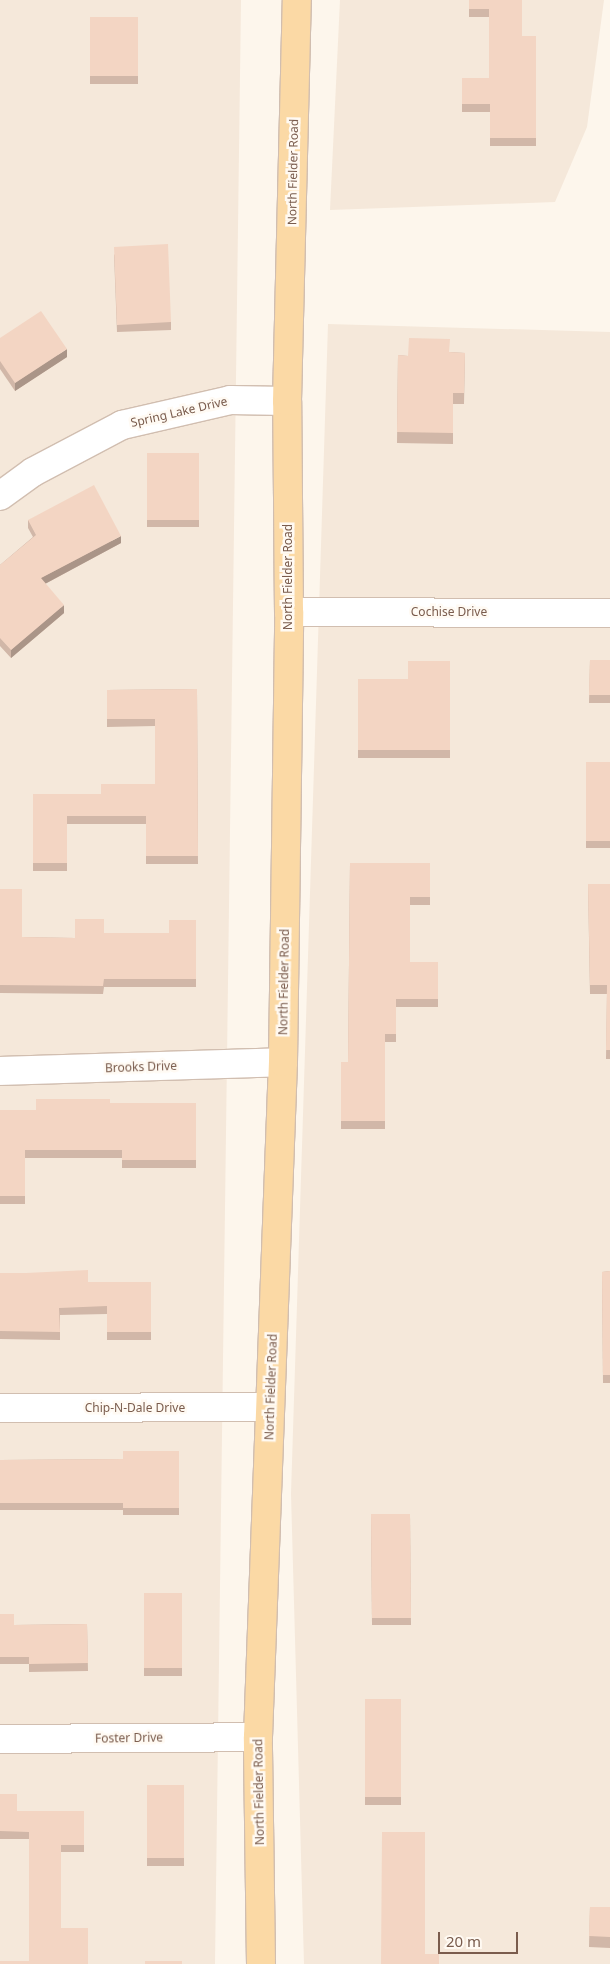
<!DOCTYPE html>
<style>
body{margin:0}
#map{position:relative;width:610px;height:1964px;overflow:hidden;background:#fdf6ec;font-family:"Noto Sans",sans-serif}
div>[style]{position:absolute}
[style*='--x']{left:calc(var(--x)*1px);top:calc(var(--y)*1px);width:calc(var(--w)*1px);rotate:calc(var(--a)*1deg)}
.residential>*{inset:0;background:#f5e8da}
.roads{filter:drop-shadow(1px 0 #d1beb0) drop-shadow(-1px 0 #d1beb0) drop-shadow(0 1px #d1beb0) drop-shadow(0 -1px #d1beb0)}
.minor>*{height:28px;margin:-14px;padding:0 14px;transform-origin:14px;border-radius:14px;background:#fff}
.major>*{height:28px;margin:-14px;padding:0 14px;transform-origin:14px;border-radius:14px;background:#fbd9a5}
.wall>*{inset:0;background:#d1b7a8}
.shaded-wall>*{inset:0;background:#aa9588}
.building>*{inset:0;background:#f3d5c3}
span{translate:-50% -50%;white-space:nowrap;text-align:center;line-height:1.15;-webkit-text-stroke:5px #fffaf3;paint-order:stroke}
.street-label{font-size:12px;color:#7a5c4d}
.scale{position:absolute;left:438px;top:1932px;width:80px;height:22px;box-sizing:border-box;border:2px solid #7a5c4d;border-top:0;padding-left:6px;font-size:15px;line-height:18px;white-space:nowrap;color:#7a5c4d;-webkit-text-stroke:4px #fffaf3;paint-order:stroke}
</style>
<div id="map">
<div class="residential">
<div style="clip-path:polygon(0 0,241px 0,215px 1964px,0 1964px)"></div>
<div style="clip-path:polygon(340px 0,604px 0,587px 127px,555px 202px,330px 210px)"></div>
<div style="clip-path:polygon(328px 324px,610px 332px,610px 1964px,304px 1964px,291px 1494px)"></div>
</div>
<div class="roads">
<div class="minor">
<div style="--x:0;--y:496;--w:41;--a:-36"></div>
<div style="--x:33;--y:472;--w:101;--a:-27.8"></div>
<div style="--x:122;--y:425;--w:111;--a:-13"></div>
<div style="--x:230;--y:400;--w:57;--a:1"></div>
<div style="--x:289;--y:612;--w:321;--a:0.2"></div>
<div style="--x:0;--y:1071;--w:283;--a:-1.8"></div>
<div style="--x:0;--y:1408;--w:270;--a:-0.2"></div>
<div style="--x:0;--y:1739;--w:258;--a:-0.4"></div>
</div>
<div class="major">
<div style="--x:261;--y:1964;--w:227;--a:-90.8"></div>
<div style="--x:258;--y:1737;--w:675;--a:-87.88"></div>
<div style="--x:283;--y:1062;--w:450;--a:-89.2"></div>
<div style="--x:289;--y:612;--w:211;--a:-90.5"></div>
<div style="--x:287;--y:401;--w:401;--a:-88.6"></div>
</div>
</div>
<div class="wall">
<div style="clip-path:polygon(469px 0,522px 0,522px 36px,536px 36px,536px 146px,490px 146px,490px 112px,462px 112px,462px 78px,489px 78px,489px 17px,469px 17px)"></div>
<div style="clip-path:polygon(90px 17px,138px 17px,138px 84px,90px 84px)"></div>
<div style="clip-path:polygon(114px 254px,171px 322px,171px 330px,117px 332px)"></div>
<div style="clip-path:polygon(0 338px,67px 357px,15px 391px,0 369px)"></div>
<div style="clip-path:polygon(450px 352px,465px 353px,464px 404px,453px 404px,453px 444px,397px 443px,398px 355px,408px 356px)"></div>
<div style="clip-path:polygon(147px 453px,199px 453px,199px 527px,147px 527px)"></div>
<div style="clip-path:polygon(28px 520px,121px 543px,45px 584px,64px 613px,11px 658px,0 646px,0 565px,33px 537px,28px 528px)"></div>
<div style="clip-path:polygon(590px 660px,610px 660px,610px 703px,589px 703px)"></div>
<div style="clip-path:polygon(450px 661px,450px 758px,358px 758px,358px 679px,408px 679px)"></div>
<div style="clip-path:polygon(197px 689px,198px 864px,146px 864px,146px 824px,67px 824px,67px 871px,33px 871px,33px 794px,101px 794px,155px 784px,155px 726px,107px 727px,107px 690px)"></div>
<div style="clip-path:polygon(586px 762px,610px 762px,610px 848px,586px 848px)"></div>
<div style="clip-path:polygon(350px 863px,430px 863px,430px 905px,410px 905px,410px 962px,438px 962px,438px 1007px,396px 1007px,396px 1042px,385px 1042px,385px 1129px,341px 1129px,341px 1062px,348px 1062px)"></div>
<div style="clip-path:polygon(588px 884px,610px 884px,610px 1059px,606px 1059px,607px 994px,590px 994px)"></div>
<div style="clip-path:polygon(0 889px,22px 937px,75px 938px,104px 933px,169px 933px,196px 920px,196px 987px,104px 987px,103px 994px,0 993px)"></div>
<div style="clip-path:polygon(110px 1103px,196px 1103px,196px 1168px,122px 1168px,122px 1158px,25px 1158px,25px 1204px,0 1204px,0 1110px,36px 1110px)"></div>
<div style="clip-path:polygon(610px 1271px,610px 1383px,603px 1383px,602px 1272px)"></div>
<div style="clip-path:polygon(0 1273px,88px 1282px,151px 1282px,151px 1340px,107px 1340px,107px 1314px,60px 1315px,60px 1340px,0 1339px)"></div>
<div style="clip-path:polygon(179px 1451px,179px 1515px,123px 1515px,123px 1510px,0 1510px,0 1460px,123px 1459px)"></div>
<div style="clip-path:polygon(371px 1514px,410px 1514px,411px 1625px,372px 1625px)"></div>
<div style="clip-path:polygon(144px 1593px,182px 1593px,182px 1676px,144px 1676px)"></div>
<div style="clip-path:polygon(0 1614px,14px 1625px,87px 1624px,88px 1671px,29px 1672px,29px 1664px,0 1664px)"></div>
<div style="clip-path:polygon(365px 1699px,401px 1699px,401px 1805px,365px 1805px)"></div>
<div style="clip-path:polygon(147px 1785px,184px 1785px,184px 1866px,147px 1866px)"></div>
<div style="clip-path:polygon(0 1794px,17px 1811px,84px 1811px,84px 1852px,61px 1852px,61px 1928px,29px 1961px,29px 1839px,0 1839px)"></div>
<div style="clip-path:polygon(590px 1907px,610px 1907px,610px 1948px,589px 1947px)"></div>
</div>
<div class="shaded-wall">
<div style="clip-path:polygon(67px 349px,67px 357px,15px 391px,15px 383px)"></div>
<div style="clip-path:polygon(121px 536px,121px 543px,41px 586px,41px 578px)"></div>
<div style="clip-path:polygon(64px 605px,64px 613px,11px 658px,11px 650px)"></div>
</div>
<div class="building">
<div style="clip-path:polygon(469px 0,522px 0,522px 36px,536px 36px,536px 138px,490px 138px,490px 104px,462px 104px,462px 78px,489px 78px,489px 9px,469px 9px)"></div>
<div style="clip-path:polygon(90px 17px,138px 17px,138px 76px,90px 76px)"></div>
<div style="clip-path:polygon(168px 244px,171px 322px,117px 325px,114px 247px)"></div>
<div style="clip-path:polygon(41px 311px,67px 349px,15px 383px,0 361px,0 338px)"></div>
<div style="clip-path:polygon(409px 338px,450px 339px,449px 352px,465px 353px,464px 393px,453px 393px,453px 433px,397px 432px,398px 355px,408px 356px)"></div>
<div style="clip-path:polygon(147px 453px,199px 453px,199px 520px,147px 520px)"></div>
<div style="clip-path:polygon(94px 485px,121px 536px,41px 578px,64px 605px,11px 650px,0 638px,0 565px,36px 535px,28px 520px)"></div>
<div style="clip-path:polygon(590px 660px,610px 660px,610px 695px,589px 695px)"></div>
<div style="clip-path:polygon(408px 661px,450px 661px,450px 750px,358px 750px,358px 679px,408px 679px)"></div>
<div style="clip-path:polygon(197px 689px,198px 856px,146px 856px,146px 816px,67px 816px,67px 863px,33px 863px,33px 794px,101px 794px,101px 784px,155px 784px,155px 719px,107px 719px,107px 690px)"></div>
<div style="clip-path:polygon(586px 762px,610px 762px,610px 841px,586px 841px)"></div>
<div style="clip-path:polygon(350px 863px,430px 863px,430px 897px,410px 897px,410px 962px,438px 962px,438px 999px,396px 999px,396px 1034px,385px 1034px,385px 1121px,341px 1121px,341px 1062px,348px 1062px)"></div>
<div style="clip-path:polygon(588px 884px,610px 884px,610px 1050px,606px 1050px,607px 985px,590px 985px)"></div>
<div style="clip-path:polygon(0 889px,22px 889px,22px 937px,75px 938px,75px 919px,104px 919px,104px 933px,169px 933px,169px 920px,196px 920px,196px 979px,104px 979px,103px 986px,0 985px)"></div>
<div style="clip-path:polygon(36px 1099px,110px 1099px,110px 1103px,196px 1103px,196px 1160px,122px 1160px,122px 1150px,25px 1150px,25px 1196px,0 1196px,0 1110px,36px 1110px)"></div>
<div style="clip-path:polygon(88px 1270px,88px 1282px,151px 1282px,151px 1332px,107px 1332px,107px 1306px,59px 1308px,60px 1332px,0 1331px,0 1273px,26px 1273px)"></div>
<div style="clip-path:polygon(610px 1271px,610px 1375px,603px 1375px,602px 1272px)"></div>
<div style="clip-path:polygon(123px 1451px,179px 1451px,179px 1508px,123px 1508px,123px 1503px,0 1503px,0 1460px,123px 1459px)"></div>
<div style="clip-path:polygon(371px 1514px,410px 1514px,411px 1618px,372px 1618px)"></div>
<div style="clip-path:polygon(144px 1593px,182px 1593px,182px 1668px,144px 1668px)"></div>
<div style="clip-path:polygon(0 1614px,14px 1614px,14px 1625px,87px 1624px,88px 1663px,29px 1664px,29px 1657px,0 1657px)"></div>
<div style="clip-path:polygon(365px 1699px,401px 1699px,401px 1797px,365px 1797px)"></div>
<div style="clip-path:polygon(147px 1785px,184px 1785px,184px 1858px,147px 1858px)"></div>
<div style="clip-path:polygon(0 1794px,17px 1794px,17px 1811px,84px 1811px,84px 1845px,61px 1845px,61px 1928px,88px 1928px,88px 1964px,0 1964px,0 1961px,29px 1961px,29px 1832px,0 1831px)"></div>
<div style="clip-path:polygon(382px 1832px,425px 1832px,425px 1954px,439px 1954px,439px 1964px,381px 1964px)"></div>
<div style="clip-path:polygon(590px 1907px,610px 1907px,610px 1937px,589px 1936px)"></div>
<div style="clip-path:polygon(145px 1961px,182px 1961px,182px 1964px,145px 1964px)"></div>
</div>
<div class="street-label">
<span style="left:293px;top:172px;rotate:-89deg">North Fielder Road</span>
<span style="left:179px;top:412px;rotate:-13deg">Spring Lake Drive</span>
<span style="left:288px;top:577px;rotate:-90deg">North Fielder Road</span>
<span style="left:449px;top:612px">Cochise Drive</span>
<span style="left:284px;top:982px;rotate:-89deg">North Fielder Road</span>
<span style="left:141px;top:1067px;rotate:-2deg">Brooks Drive</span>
<span style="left:271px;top:1387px;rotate:-88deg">North Fielder Road</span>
<span style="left:135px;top:1408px">Chip-N-Dale Drive</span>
<span style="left:129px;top:1738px;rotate:-1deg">Foster Drive</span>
<span style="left:259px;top:1792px;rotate:-91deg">North Fielder Road</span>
</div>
<div class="scale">20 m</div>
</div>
